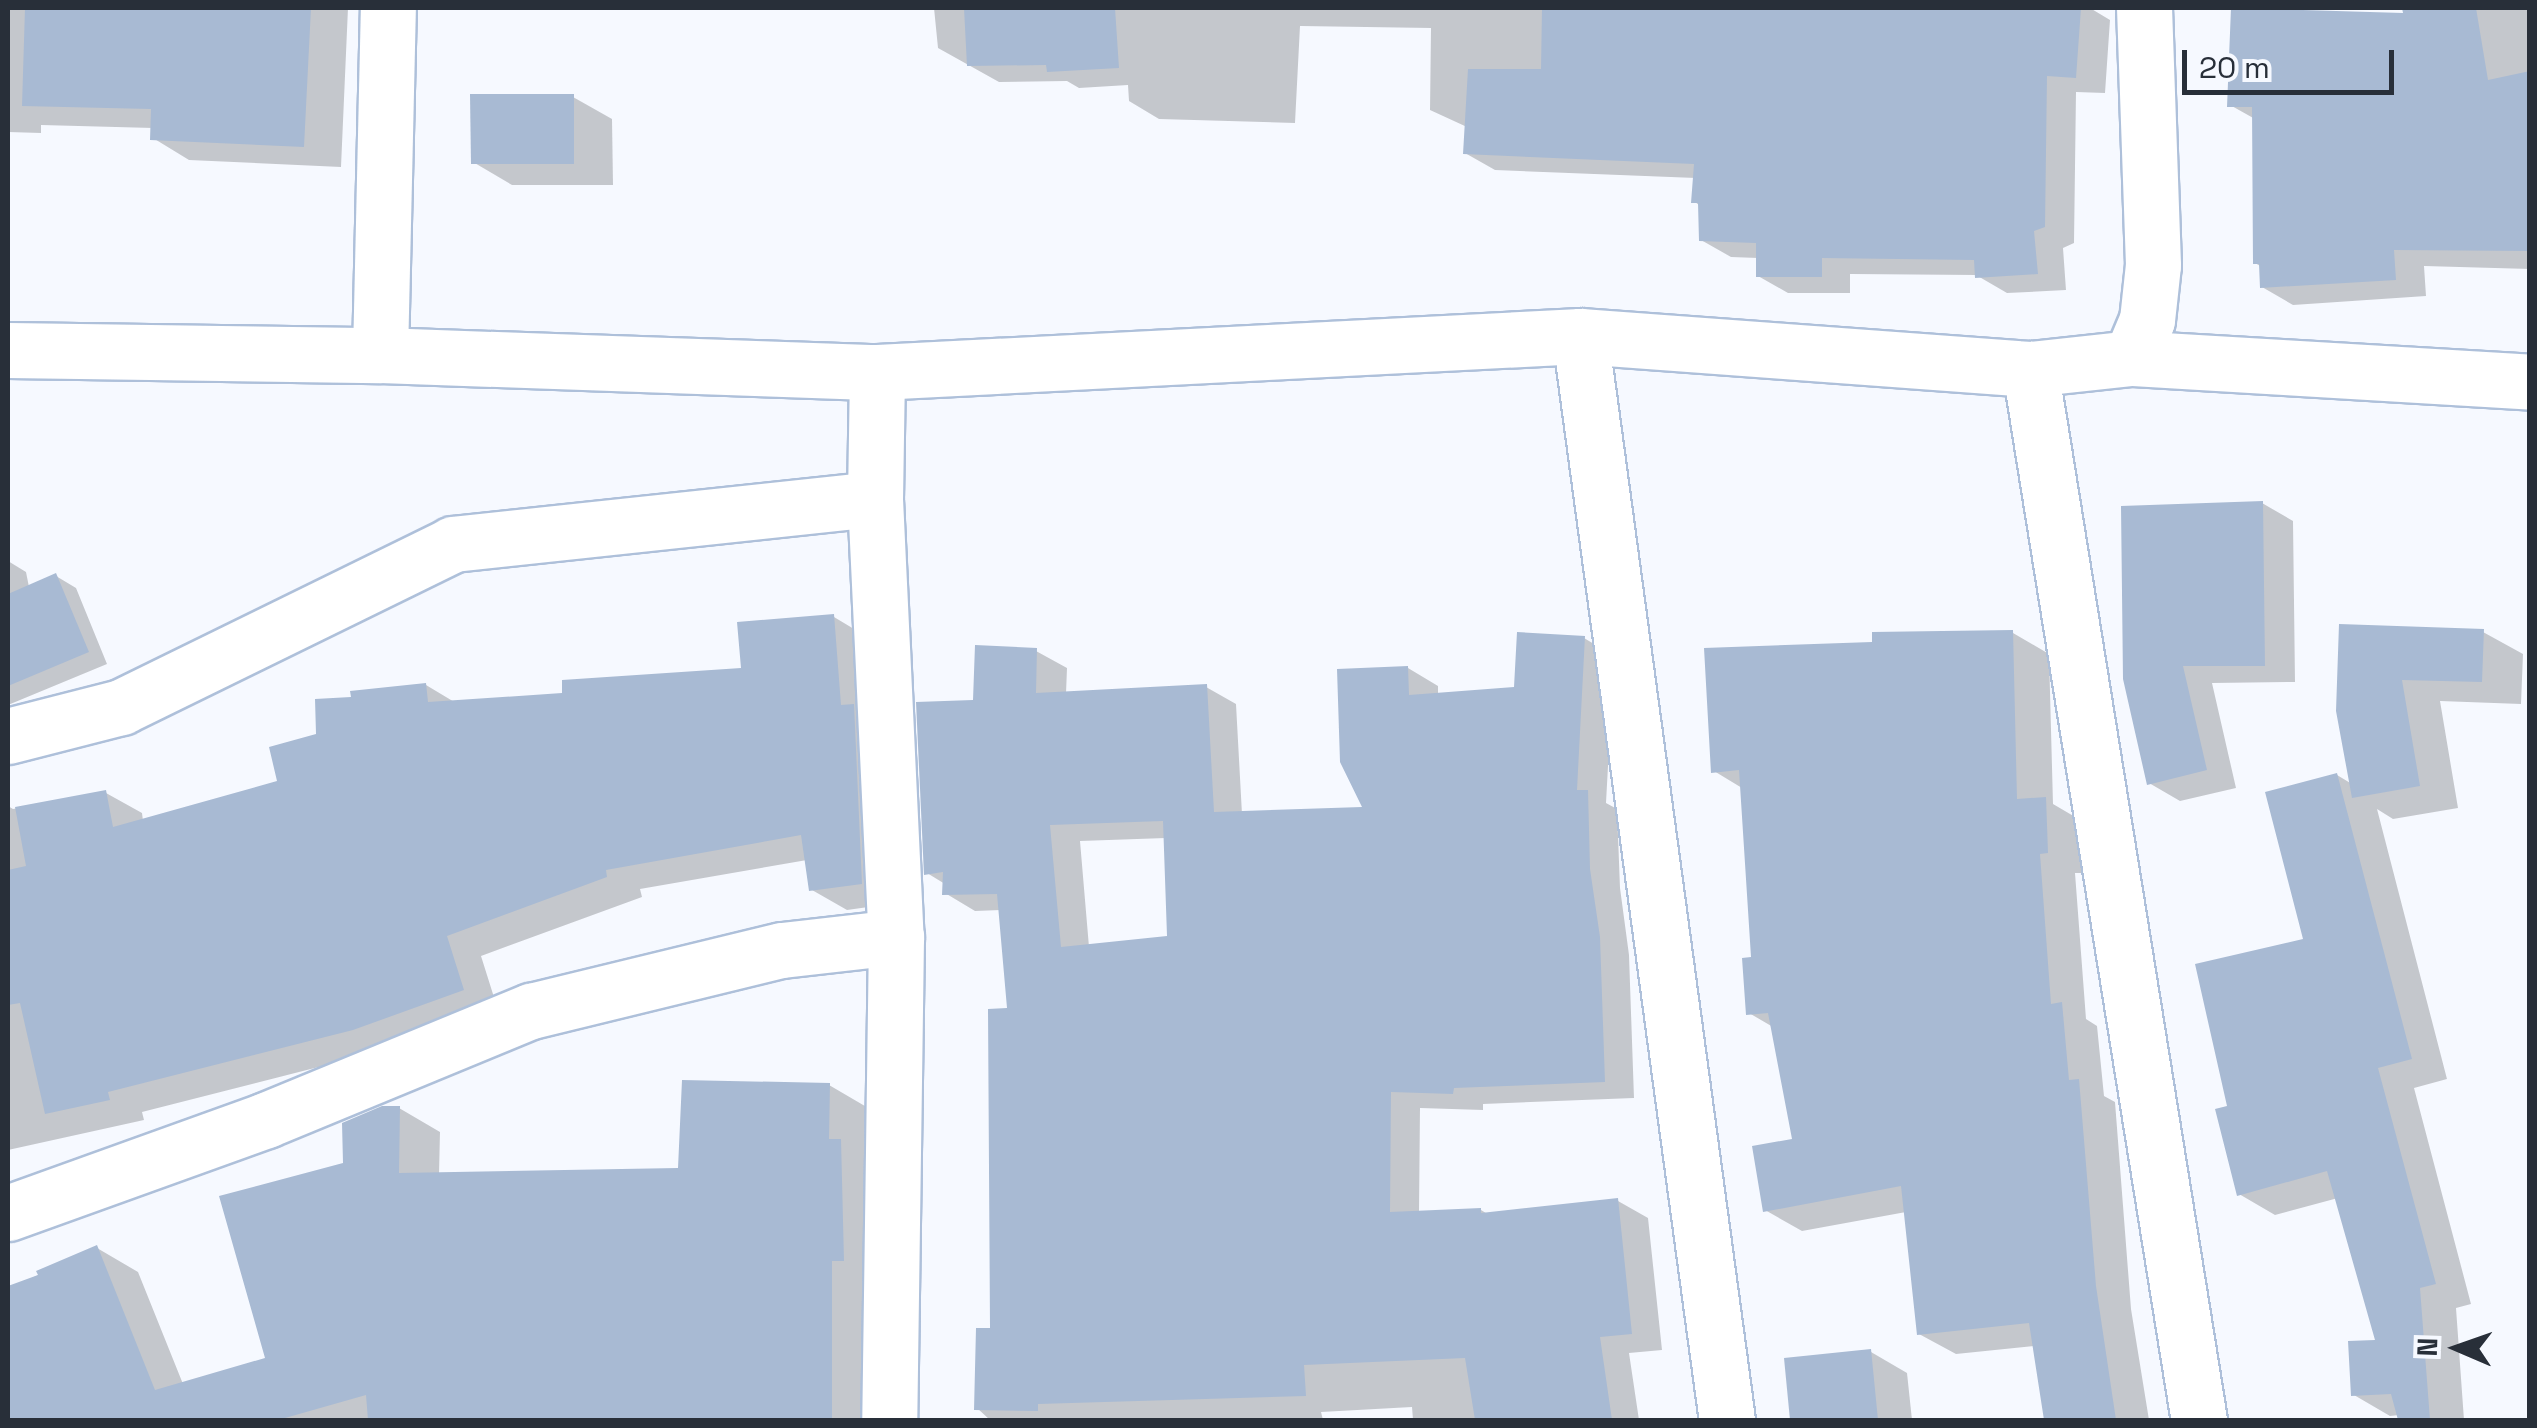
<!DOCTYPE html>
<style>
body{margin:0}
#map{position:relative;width:2537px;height:1428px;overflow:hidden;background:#f6f9ff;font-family:"Space Grotesk",sans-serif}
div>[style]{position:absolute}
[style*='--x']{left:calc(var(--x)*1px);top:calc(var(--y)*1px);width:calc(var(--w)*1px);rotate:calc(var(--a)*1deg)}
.shadow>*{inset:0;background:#0003}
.building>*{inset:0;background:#a8bad3}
.roads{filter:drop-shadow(2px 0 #aec0da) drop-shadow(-2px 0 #aec0da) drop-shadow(0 2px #aec0da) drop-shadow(0 -2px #aec0da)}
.street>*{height:55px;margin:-27.5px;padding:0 27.5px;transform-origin:27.5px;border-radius:27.5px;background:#fff}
span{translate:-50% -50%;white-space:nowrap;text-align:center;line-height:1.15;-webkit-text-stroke:8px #f6f9ff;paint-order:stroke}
.frame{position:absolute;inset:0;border:10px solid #282f39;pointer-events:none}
.north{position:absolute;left:2407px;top:1298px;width:100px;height:100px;-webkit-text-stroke:8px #f6f9ff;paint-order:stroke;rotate:272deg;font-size:28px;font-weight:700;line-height:40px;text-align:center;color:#282f39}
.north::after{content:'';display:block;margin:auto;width:35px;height:45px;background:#282f39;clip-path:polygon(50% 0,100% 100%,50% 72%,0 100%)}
.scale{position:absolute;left:2182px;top:50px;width:212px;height:45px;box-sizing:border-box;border:5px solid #282f39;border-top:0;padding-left:12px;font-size:30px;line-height:35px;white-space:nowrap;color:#282f39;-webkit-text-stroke:8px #f6f9ff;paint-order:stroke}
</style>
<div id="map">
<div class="shadow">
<div style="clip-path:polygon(8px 8px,348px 8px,341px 167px,189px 160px,153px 138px,153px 128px,41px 125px,41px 133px,8px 132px)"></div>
<div style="clip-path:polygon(934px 8px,2090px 8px,2110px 20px,2105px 93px,2076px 92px,2074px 243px,2063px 248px,2066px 290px,2007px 293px,1976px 275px,1850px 274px,1850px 293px,1788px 293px,1758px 276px,1758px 258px,1731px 257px,1701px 240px,1700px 206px,1694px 201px,1696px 178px,1495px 170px,1465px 153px,1467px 127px,1430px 110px,1431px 28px,1300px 26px,1295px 123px,1159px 119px,1129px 101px,1128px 85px,1079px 88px,1067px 81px,999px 82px,938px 48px)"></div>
<div style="clip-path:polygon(2405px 8px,2530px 8px,2530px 269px,2424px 266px,2426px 296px,2293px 305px,2262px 287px,2262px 267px,2255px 263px,2255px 119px,2230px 105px,2406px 16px)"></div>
<div style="clip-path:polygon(573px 97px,612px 119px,613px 185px,512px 185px,473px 162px)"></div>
<div style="clip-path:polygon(2262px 503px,2293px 521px,2295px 682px,2212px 683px,2236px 788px,2180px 801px,2149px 783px,2126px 679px)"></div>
<div style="clip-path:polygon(8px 561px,26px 572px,29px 587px,56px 576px,76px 588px,107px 664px,8px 705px)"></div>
<div style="clip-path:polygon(834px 617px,869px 638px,897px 903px,847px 910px,812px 890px,807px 860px,640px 889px,642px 897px,481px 956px,498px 1010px,389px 1049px,142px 1112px,144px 1120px,8px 1150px,8px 806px,13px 809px,106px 793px,142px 813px,143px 821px,280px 782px,354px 700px,426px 685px,456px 703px,565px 695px,744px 670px)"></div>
<div style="clip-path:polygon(2483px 632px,2523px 654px,2521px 704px,2440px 701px,2458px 808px,2393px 819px,2377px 809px,2447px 1079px,2414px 1088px,2471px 1304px,2456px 1308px,2464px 1420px,2401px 1420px,2399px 1415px,2390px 1416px,2354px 1395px,2378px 1342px,2338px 1198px,2275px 1215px,2239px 1194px,2230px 1108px,2306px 941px,2337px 775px,2352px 784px,2339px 711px)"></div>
<div style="clip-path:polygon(2013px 633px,2049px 654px,2053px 804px,2082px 821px,2084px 873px,2075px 873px,2086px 1019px,2097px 1026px,2104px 1096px,2115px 1102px,2131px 1309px,2149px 1420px,2046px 1420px,2035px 1346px,1956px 1354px,1919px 1334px,1906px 1212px,1802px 1231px,1765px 1210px,1795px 1141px,1773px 1027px,1749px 1013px,1754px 959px,1742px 788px,1714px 771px,1874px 645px)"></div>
<div style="clip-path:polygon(evenodd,1584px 638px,1614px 656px,1606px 803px,1617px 809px,1620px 888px,1629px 955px,1634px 1098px,1483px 1104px,1483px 1110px,1420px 1108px,1419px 1213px,1481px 1210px,1489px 1215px,1618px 1201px,1648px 1218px,1662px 1350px,1629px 1353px,1639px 1420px,1413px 1420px,1412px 1407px,1321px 1412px,1323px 1420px,990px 1420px,977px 1408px,993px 1331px,1010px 1011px,1001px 910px,975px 911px,945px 893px,945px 884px,927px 873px,1036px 651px,1067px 668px,1066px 694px,1206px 687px,1236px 704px,1242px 814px,1365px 809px,1408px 668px,1438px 686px,1438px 695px,1516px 690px,1584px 638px,1166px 838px,1169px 939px,1089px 947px,1080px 841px,1166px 838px)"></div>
<div style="clip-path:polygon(829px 1085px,870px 1109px,872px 1420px,8px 1420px,8px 1289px,97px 1248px,138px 1272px,183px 1384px,268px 1360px,345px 1164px,399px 1108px,440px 1132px,439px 1175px,680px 1170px)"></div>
<div style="clip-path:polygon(1871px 1352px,1907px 1373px,1912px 1420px,1793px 1420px,1787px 1360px)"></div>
</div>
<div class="building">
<div style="clip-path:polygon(25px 8px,311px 8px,304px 147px,150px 140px,151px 109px,22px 106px)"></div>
<div style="clip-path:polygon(964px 8px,1115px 8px,1119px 68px,1047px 72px,1046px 65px,967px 66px)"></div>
<div style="clip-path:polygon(1542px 8px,2081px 8px,2076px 78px,2047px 76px,2045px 227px,2034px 231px,2038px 274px,1975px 278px,1974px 260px,1822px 258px,1822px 277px,1756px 277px,1756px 243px,1699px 241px,1698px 203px,1691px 203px,1694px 164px,1463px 154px,1468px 69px,1541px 69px)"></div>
<div style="clip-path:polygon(2231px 8px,2403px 13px,2402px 8px,2476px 8px,2488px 80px,2530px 71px,2530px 251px,2394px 250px,2396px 280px,2260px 288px,2259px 264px,2253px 264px,2252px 107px,2227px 107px)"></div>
<div style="clip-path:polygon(470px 94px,574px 94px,574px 164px,471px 164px)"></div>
<div style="clip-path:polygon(2263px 501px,2265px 666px,2183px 666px,2207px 770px,2147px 785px,2123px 679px,2121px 506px)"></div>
<div style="clip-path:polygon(56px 573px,89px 652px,8px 686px,8px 594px)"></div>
<div style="clip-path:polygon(834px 614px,841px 705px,854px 704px,862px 884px,809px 891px,801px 835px,606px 870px,607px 877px,447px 936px,464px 990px,353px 1030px,108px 1092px,110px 1100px,45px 1114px,20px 1003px,8px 1005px,8px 870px,26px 866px,15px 807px,106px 790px,113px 827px,277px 781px,269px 747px,316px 734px,315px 699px,351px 697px,350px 691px,426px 683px,428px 702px,562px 693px,562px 680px,741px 668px,737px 622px)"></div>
<div style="clip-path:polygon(2339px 624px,2484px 629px,2482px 682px,2402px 680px,2420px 786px,2352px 798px,2336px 711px)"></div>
<div style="clip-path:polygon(2013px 630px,2017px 799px,2046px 797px,2048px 853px,2040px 854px,2051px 1004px,2062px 1002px,2069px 1080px,2079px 1079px,2096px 1286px,2116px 1420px,2044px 1420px,2029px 1323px,1917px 1335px,1901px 1186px,1763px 1212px,1752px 1146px,1792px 1139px,1768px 1013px,1746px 1015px,1742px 958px,1751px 957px,1739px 770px,1711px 773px,1704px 648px,1872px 642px,1872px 632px)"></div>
<div style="clip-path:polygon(evenodd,1517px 632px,1585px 636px,1577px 790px,1588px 790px,1590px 869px,1600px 937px,1605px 1082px,1454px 1088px,1453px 1094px,1391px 1092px,1390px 1212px,1481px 1208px,1481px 1213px,1618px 1198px,1632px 1334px,1600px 1337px,1612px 1420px,1475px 1420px,1465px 1358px,1304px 1365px,1306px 1396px,1038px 1404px,1038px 1411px,974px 1410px,976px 1328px,990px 1328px,988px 1009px,1007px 1008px,997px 894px,942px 895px,943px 872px,924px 875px,916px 702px,973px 700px,975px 645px,1037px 648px,1036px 693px,1207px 684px,1214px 812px,1362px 807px,1340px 762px,1337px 669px,1408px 666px,1409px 695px,1514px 687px,1517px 632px,1163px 821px,1167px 936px,1061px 947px,1050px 825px,1163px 821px)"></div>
<div style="clip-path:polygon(2337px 773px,2412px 1059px,2378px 1068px,2436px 1284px,2420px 1288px,2430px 1420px,2398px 1420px,2391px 1394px,2351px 1396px,2348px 1341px,2375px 1340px,2327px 1171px,2237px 1196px,2215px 1109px,2227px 1106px,2195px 964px,2303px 939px,2265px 792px)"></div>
<div style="clip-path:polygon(682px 1080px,830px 1083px,829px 1139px,841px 1139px,844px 1261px,832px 1261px,832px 1420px,368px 1420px,366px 1395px,278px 1420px,8px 1420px,8px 1286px,38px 1275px,36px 1271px,97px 1245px,155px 1390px,265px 1358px,219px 1196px,343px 1163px,342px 1123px,382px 1106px,400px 1106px,399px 1173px,678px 1168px)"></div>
<div style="clip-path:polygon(1871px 1349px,1878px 1420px,1790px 1420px,1784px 1358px)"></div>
</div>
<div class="roads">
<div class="street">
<div style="--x:1580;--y:336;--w:1094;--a:82.28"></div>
<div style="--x:8;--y:350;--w:372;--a:0.8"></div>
<div style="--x:380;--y:355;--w:497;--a:2"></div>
<div style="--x:877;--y:372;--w:704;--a:-2.93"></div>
<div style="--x:1580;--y:336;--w:451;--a:4.2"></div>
<div style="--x:2030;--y:369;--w:102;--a:-6.2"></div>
<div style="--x:2131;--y:358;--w:400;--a:3.4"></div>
<div style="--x:380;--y:355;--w:347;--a:-88.7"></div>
<div style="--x:2131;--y:358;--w:41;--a:-67.2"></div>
<div style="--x:2147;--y:320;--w:55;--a:-83.8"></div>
<div style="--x:2153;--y:265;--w:257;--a:-92"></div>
<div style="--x:2030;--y:369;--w:1065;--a:80.87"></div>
<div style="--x:877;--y:372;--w:127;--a:90.9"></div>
<div style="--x:875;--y:499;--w:439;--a:87.3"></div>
<div style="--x:896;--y:937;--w:483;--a:90.8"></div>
<div style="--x:8;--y:736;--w:117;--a:-14.4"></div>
<div style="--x:121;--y:707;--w:370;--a:-26.1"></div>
<div style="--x:453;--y:544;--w:424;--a:-6.1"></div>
<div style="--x:8;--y:1213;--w:274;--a:-19.8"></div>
<div style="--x:266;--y:1120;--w:287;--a:-22.4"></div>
<div style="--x:531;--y:1011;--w:258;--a:-13.7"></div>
<div style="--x:782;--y:950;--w:115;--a:-6.5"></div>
</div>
</div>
<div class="frame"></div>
<div class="north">N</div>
<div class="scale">20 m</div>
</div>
